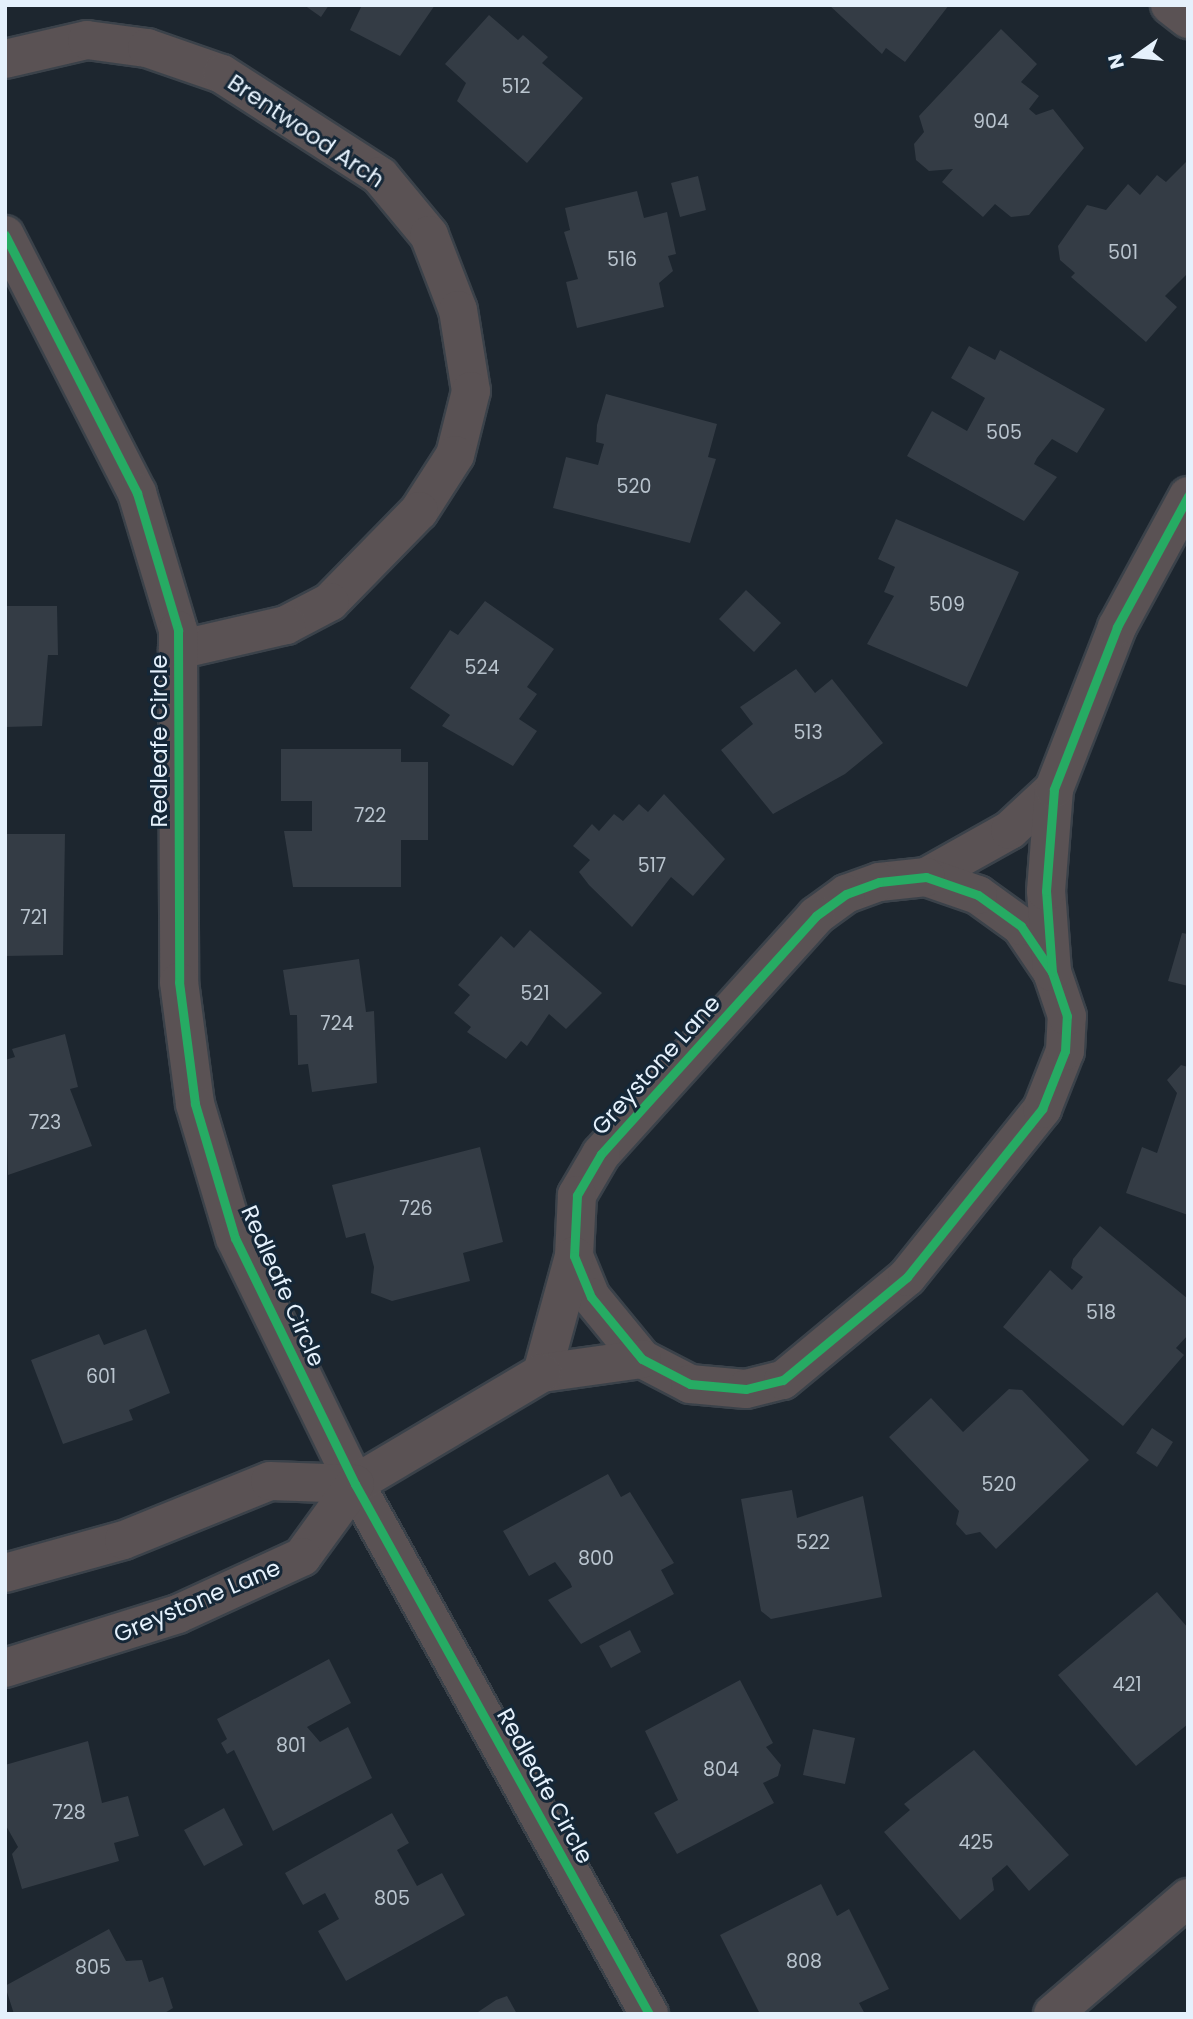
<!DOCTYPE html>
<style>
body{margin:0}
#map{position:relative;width:1193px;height:2019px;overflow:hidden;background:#1d262f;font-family:Poppins,sans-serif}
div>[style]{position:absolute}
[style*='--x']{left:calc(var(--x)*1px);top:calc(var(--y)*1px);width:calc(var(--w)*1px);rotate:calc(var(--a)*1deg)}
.building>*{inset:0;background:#343c45}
.roads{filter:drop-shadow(2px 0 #3b424a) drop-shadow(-2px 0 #3b424a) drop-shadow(0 2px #3b424a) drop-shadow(0 -2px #3b424a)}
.street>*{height:38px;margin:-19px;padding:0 19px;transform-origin:19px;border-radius:19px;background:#5a5254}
.cycleway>*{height:9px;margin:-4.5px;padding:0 4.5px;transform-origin:4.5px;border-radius:4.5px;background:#26ab63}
span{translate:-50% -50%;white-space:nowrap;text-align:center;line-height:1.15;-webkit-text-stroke:6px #152737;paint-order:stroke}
.number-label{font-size:19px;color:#b9c4ce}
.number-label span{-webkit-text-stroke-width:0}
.street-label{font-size:23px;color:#e5f1fc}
.frame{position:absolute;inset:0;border:7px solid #e5f1fc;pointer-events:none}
.north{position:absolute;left:1102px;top:21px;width:70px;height:70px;-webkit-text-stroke:5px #152737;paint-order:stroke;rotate:255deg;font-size:19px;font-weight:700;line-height:28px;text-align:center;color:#e5f1fc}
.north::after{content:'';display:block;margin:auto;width:24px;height:32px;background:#e5f1fc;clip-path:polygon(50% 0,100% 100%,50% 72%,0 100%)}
</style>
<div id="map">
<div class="building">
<div style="clip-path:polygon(304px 5px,329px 5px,321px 17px)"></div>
<div style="clip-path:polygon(362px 5px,435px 5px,400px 56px,350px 30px)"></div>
<div style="clip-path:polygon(829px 5px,949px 5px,905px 62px,886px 48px,882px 54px)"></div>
<div style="clip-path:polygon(489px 15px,518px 40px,523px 35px,548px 57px,542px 63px,583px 98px,527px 163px,457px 101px,466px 83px,445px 64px)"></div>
<div style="clip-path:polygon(1001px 29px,1037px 64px,1021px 82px,1039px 96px,1029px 109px,1036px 115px,1053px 109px,1084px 148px,1029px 215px,1011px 217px,995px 204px,983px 217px,942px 182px,953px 169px,929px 171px,916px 160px,914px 144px,924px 132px,919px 116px)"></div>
<div style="clip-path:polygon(1188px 160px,1188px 273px,1165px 296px,1177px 307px,1146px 342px,1071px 277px,1075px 273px,1060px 260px,1058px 246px,1087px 205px,1106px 210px,1128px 184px,1140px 195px,1157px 175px,1166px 182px)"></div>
<div style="clip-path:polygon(698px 176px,706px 210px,680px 217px,671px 183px)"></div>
<div style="clip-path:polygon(637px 191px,644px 218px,667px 212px,676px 254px,668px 256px,673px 271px,659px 283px,664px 307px,577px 328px,566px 282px,578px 279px,564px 232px,570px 230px,565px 208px)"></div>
<div style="clip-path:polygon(969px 346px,995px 360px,1000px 350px,1105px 409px,1077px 453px,1052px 439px,1037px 458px,1034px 464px,1057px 477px,1024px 521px,907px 456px,932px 411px,967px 431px,985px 398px,951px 378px)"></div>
<div style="clip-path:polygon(606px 394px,717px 424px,708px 457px,716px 459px,690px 543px,553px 508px,566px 457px,598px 465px,604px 444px,596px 442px,597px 425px)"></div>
<div style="clip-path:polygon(896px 519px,1019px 572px,967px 687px,867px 644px,894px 596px,884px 592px,895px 567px,878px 559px)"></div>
<div style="clip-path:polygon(746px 590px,781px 623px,754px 652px,719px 619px)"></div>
<div style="clip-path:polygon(485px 601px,554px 649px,527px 687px,537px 694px,519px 719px,537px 731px,513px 766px,442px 726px,450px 715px,410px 688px,450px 630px,458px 635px)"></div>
<div style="clip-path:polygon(5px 606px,57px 606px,58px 655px,48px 655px,42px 726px,5px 727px)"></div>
<div style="clip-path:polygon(796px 669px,815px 693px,832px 679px,883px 743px,845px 774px,773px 814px,721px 750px,753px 724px,740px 707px)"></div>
<div style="clip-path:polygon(281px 749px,401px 749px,401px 762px,428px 762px,428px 840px,401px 840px,401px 887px,293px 887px,284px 831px,312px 831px,312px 801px,281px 801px)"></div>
<div style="clip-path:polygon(664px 794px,725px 859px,693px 896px,671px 877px,632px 927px,589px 885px,579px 872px,590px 860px,573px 846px,592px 824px,599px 831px,614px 814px,623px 821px,639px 804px,648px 812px)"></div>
<div style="clip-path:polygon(5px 834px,65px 834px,63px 955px,5px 956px)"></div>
<div style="clip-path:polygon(530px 930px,602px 993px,566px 1029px,549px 1014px,527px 1046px,521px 1041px,506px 1059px,467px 1032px,471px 1027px,454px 1013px,470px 995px,458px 985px,501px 936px,514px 948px)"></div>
<div style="clip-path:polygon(1182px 933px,1188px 934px,1188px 986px,1168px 981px)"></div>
<div style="clip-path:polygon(359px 959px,366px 1012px,374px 1011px,377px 1083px,312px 1092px,308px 1064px,298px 1065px,297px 1015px,290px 1015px,283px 970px)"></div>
<div style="clip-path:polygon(65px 1034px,78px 1087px,70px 1089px,92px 1146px,8px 1175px,5px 1060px,15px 1057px,12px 1049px)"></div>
<div style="clip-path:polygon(1181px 1065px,1188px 1067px,1188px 1215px,1126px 1193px,1142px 1147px,1157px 1153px,1177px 1093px,1167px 1080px)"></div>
<div style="clip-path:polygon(480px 1147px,503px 1242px,463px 1253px,470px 1281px,392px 1301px,371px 1293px,374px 1267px,365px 1233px,346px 1238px,332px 1185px)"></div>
<div style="clip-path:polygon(1100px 1226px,1188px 1299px,1188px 1335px,1176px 1348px,1184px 1355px,1123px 1426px,1003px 1327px,1050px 1270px,1072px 1290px,1083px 1277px,1071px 1268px,1073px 1259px)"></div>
<div style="clip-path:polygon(146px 1329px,170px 1393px,129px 1410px,133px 1420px,63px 1444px,31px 1360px,99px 1334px,104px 1345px)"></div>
<div style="clip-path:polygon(1009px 1389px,1022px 1390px,1089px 1460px,996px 1549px,980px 1532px,966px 1535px,956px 1524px,959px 1511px,889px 1437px,931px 1398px,963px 1432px)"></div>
<div style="clip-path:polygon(1152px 1428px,1173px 1442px,1157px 1467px,1136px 1453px)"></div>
<div style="clip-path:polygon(608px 1474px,621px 1497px,630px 1492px,674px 1563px,661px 1570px,674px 1594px,581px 1644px,548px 1600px,572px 1587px,570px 1582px,555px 1562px,529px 1576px,503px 1531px)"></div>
<div style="clip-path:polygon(792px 1490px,797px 1518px,863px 1496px,882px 1597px,771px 1619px,761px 1611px,741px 1499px)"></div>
<div style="clip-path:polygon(1157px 1592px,1188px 1628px,1188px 1724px,1136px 1766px,1058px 1675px)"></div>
<div style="clip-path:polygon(630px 1630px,641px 1652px,611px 1668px,599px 1646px)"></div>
<div style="clip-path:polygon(329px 1659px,351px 1703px,307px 1727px,320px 1742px,348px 1727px,372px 1778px,273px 1831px,234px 1750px,227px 1754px,221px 1743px,227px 1739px,217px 1719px)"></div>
<div style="clip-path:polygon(740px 1680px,773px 1743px,766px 1747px,781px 1765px,778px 1776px,763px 1783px,774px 1803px,677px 1854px,654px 1813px,678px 1800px,645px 1731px)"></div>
<div style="clip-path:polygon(813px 1729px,855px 1738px,845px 1784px,803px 1775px)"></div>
<div style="clip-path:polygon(88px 1741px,102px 1803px,128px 1796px,139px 1836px,114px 1843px,119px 1861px,22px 1889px,12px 1854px,18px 1847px,5px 1824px,5px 1765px)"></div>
<div style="clip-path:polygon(974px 1750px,1069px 1855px,1029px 1891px,1007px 1865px,992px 1878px,994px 1890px,960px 1920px,884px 1832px,910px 1810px,904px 1804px)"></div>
<div style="clip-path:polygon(224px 1808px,243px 1845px,204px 1866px,184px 1830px)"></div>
<div style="clip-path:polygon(392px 1813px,409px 1843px,397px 1850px,417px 1886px,442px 1873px,465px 1915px,346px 1981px,318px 1931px,339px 1919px,325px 1893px,303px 1905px,285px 1873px)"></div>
<div style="clip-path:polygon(821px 1884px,837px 1916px,849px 1909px,889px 1989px,859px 2003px,865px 2014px,760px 2014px,720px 1935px)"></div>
<div style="clip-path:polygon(109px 1929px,126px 1961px,142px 1960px,149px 1982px,163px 1977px,173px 2008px,163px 2014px,14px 2014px,5px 1986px)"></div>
<div style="clip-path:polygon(507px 1996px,517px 2014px,475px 2014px,496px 2000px)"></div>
</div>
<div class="roads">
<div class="street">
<div style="--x:1170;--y:5;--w:23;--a:38"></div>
<div style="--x:5;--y:59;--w:84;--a:-13"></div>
<div style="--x:87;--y:40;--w:61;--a:7.6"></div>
<div style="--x:147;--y:48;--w:79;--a:19.1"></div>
<div style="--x:222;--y:74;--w:188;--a:32.8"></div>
<div style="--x:380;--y:176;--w:77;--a:50.3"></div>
<div style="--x:429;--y:235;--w:80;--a:68.9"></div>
<div style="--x:458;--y:310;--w:82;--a:80.9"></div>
<div style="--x:471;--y:391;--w:66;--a:104"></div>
<div style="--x:455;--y:455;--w:67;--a:122.7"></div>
<div style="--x:419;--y:511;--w:127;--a:134.4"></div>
<div style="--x:330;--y:602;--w:50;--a:152.4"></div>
<div style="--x:286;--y:625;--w:111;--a:167"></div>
<div style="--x:5;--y:235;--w:290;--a:62.9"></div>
<div style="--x:137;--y:493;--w:143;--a:73.3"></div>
<div style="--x:178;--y:630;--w:352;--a:89.8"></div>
<div style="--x:179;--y:982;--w:123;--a:82.5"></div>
<div style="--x:195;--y:1104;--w:140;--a:73.4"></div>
<div style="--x:235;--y:1238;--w:274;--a:64"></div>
<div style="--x:355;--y:1484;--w:606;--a:60.98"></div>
<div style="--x:926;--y:877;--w:96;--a:-29.2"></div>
<div style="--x:1010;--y:830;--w:60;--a:-43"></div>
<div style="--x:1052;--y:972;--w:55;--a:-124"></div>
<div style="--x:1021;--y:926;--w:53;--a:-144.2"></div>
<div style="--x:978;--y:895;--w:55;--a:-160.9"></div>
<div style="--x:926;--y:877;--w:47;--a:173.9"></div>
<div style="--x:879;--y:882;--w:35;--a:160"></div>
<div style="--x:846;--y:894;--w:37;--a:144"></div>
<div style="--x:816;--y:916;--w:321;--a:132.1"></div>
<div style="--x:601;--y:1154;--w:48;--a:120.3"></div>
<div style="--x:577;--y:1195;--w:61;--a:92.8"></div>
<div style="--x:574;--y:1256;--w:44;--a:67.5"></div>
<div style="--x:591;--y:1297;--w:80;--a:50.6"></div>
<div style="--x:642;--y:1359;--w:54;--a:27.5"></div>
<div style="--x:690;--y:1384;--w:56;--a:5.1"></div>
<div style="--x:746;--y:1389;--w:38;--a:-14"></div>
<div style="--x:783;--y:1380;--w:161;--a:-39.7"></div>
<div style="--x:907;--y:1277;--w:216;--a:-51.2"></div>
<div style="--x:1042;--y:1109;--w:62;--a:-68.4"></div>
<div style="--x:1065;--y:1051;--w:35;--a:-87"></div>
<div style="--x:1067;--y:1016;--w:46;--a:-108.8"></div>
<div style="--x:1052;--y:972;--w:81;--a:-94.2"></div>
<div style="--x:1046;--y:891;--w:102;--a:-85.5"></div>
<div style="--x:1054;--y:789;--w:174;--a:-68.7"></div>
<div style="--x:1117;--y:627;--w:149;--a:-61.5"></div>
<div style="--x:574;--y:1256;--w:121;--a:105.3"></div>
<div style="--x:542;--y:1373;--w:101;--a:-8"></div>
<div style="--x:355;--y:1484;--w:217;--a:-30.7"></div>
<div style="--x:5;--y:1573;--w:123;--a:-15.5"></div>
<div style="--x:124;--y:1540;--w:157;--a:-22"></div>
<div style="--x:270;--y:1481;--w:85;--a:2"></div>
<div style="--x:355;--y:1484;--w:90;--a:126"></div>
<div style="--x:302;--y:1557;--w:136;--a:155.3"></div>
<div style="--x:178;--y:1614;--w:181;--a:162.7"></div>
<div style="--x:1053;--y:2014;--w:178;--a:-40.7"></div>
</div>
</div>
<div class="cycleway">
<div style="--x:5;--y:235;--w:290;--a:62.9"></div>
<div style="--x:137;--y:493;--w:143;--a:73.3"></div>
<div style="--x:178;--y:630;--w:352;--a:89.8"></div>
<div style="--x:179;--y:982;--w:123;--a:82.5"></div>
<div style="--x:195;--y:1104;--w:140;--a:73.4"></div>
<div style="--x:235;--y:1238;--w:274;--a:64"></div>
<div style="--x:355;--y:1484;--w:606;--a:60.98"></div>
<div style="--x:1052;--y:972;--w:55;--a:-124"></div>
<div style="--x:1021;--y:926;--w:53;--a:-144.2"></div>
<div style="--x:978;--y:895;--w:55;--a:-160.9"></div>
<div style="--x:926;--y:877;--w:47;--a:173.9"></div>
<div style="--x:879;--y:882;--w:35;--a:160"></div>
<div style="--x:846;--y:894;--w:37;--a:144"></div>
<div style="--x:816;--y:916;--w:321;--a:132.1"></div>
<div style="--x:601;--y:1154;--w:48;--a:120.3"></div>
<div style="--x:577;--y:1195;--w:61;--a:92.8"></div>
<div style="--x:574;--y:1256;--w:44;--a:67.5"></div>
<div style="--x:591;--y:1297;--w:80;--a:50.6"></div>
<div style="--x:642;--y:1359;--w:54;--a:27.5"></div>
<div style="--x:690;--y:1384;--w:56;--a:5.1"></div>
<div style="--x:746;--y:1389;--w:38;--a:-14"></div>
<div style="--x:783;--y:1380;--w:161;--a:-39.7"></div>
<div style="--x:907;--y:1277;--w:216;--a:-51.2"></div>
<div style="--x:1042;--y:1109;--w:62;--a:-68.4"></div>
<div style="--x:1065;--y:1051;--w:35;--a:-87"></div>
<div style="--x:1067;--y:1016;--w:46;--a:-108.8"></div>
<div style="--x:1052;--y:972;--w:81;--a:-94.2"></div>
<div style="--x:1046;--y:891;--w:102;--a:-85.5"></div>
<div style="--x:1054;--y:789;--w:174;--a:-68.7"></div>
<div style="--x:1117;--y:627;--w:149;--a:-61.5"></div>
</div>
<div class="number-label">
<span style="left:516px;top:87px">512</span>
<span style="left:991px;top:122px">904</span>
<span style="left:1123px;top:253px">501</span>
<span style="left:622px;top:260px">516</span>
<span style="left:1004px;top:433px">505</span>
<span style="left:634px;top:487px">520</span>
<span style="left:947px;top:605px">509</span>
<span style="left:482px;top:668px">524</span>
<span style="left:808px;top:733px">513</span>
<span style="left:370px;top:816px">722</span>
<span style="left:652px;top:866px">517</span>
<span style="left:34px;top:918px">721</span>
<span style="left:535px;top:994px">521</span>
<span style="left:337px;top:1024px">724</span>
<span style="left:45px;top:1123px">723</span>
<span style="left:416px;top:1209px">726</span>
<span style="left:1101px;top:1313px">518</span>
<span style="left:101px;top:1377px">601</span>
<span style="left:999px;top:1485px">520</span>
<span style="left:813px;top:1543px">522</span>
<span style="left:596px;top:1559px">800</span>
<span style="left:1127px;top:1685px">421</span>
<span style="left:291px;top:1746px">801</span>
<span style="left:721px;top:1770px">804</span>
<span style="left:69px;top:1813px">728</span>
<span style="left:976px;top:1843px">425</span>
<span style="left:392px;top:1899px">805</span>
<span style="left:804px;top:1962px">808</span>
<span style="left:93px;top:1968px">805</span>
</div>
<div class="street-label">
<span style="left:306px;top:131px;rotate:34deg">Brentwood Arch</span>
<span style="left:159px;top:741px;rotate:-90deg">Redleafe Circle</span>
<span style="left:656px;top:1065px;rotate:-48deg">Greystone Lane</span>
<span style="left:283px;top:1286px;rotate:66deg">Redleafe Circle</span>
<span style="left:197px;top:1601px;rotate:-23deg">Greystone Lane</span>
<span style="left:545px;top:1786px;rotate:61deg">Redleafe Circle</span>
</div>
<div class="frame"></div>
<div class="north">N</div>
</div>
